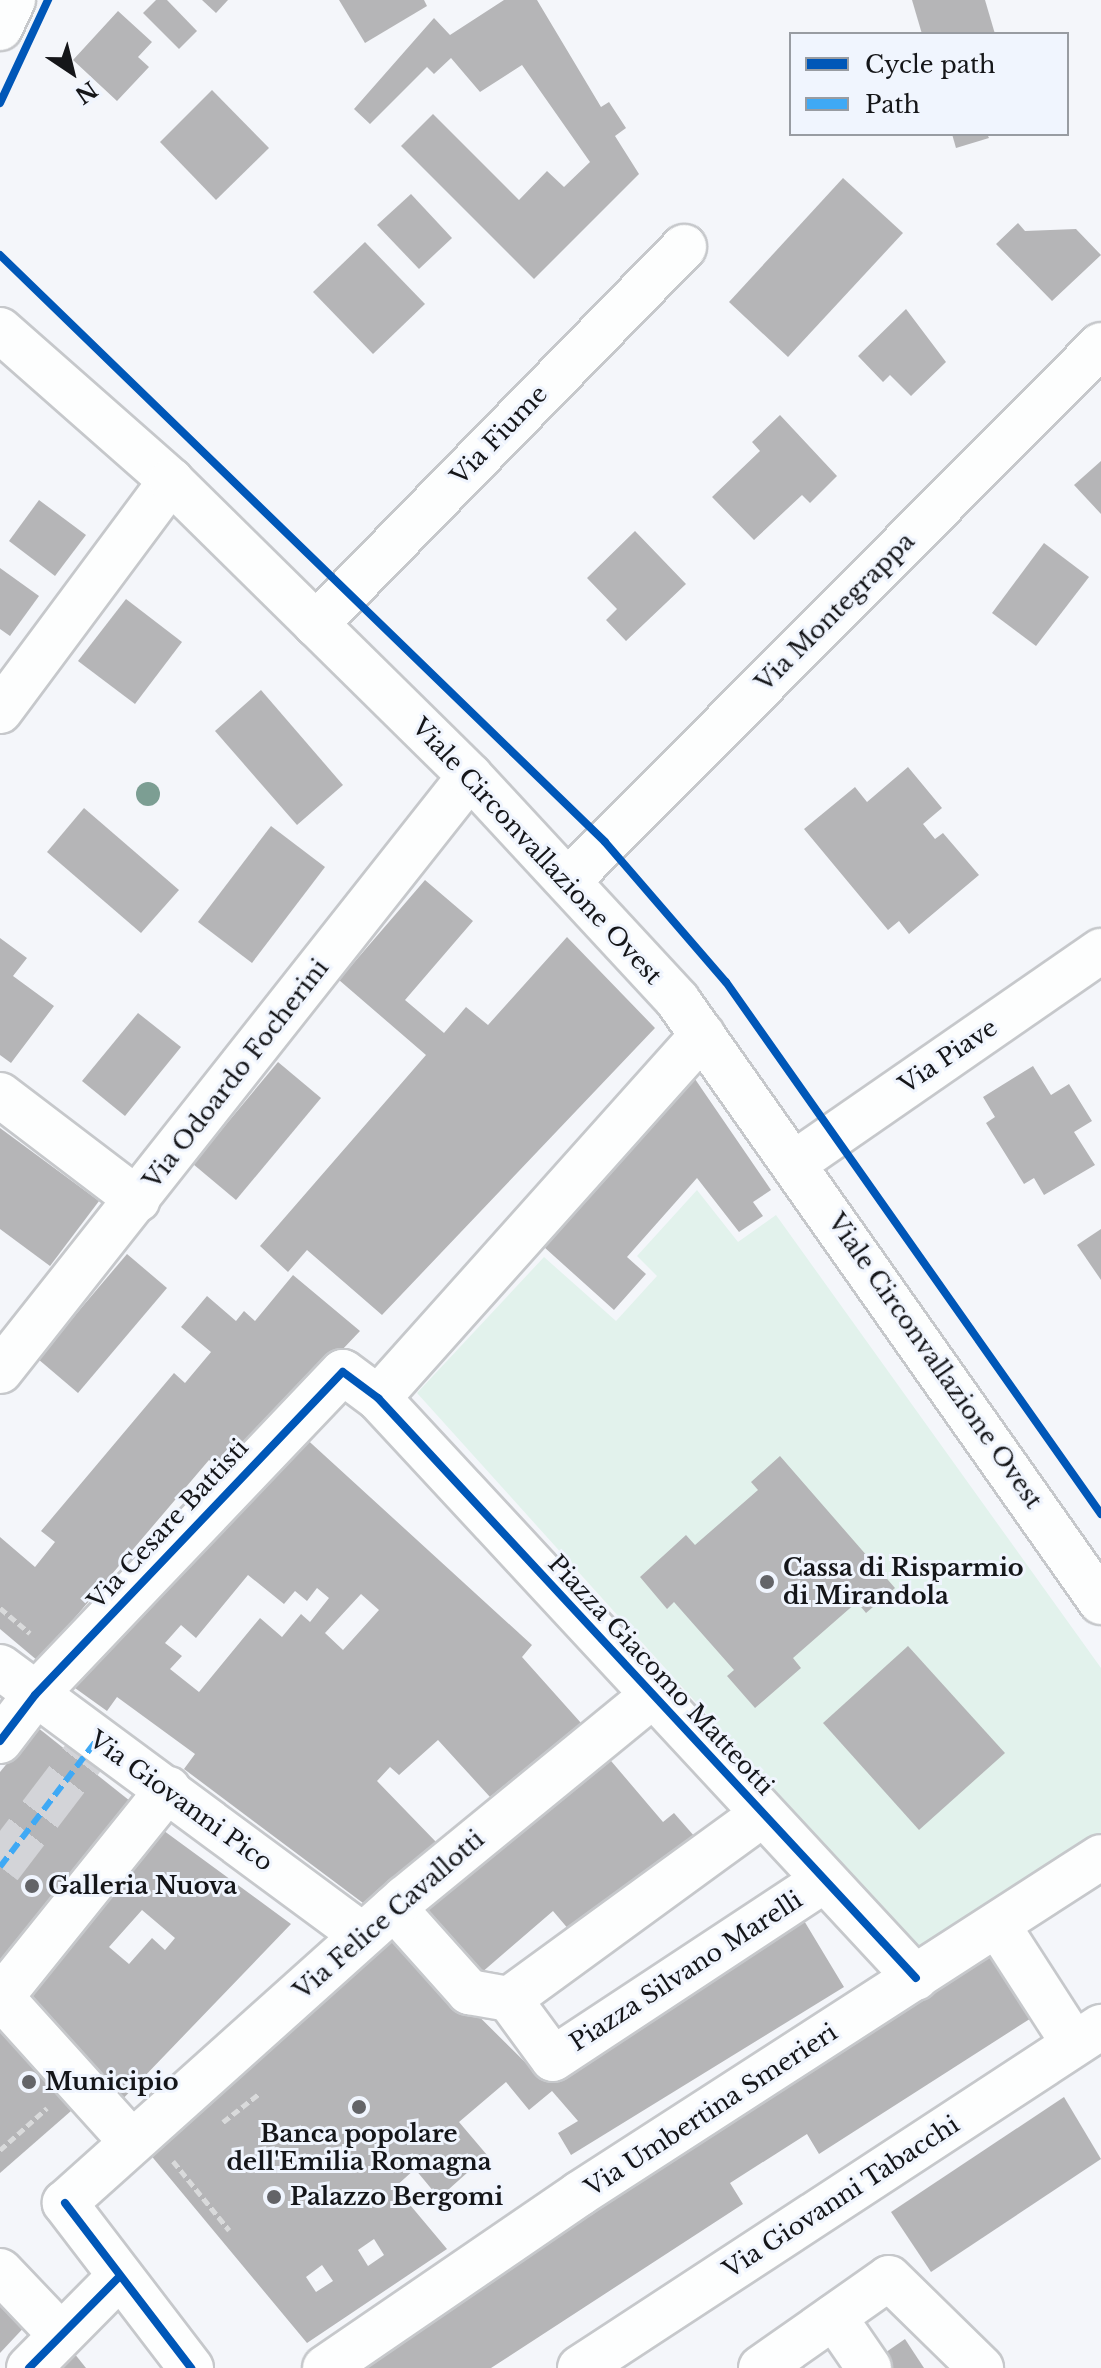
<!DOCTYPE html>
<style>
body{margin:0}
#map{position:relative;width:1101px;height:2368px;overflow:hidden;background:#f4f6fa;font-family:"Libre Baskerville",serif}
div>[style]{position:absolute}
[style*='--x']{left:calc(var(--x)*1px);top:calc(var(--y)*1px);width:calc(var(--w)*1px);rotate:calc(var(--a)*1deg)}
.green>*{inset:0;background:#e2f2ec}
.building>*{inset:0;background:#b5b5b7}
.street-tunnel>*{height:44px;margin-top:-22px;transform-origin:0;background:repeating-linear-gradient(90deg,#d3d4d8 0 44px,transparent 0 66px)}
.path>*{height:5px;margin-top:-2.5px;transform-origin:0;background:repeating-linear-gradient(90deg,#d9dadb 0 8px,transparent 0 12px)}
.roads{filter:drop-shadow(2px 0 #c6c8cb) drop-shadow(-2px 0 #c6c8cb) drop-shadow(0 2px #c6c8cb) drop-shadow(0 -2px #c6c8cb)}
.street>*{height:44px;margin:-22px;padding:0 22px;transform-origin:22px;border-radius:22px;background:#fdfefe}
.secondary>*{height:44px;margin:-22px;padding:0 22px;transform-origin:22px;border-radius:22px;background:#fdfefe}
.quiet>*{height:6px;margin-top:-3px;transform-origin:0;background:repeating-linear-gradient(90deg,#3fa9f5 0 12px,transparent 0 18px)}
.cycleway>*{height:8px;margin:-4px;padding:0 4px;transform-origin:4px;border-radius:4px;background:#0057b8}
.trees>*{width:24px;height:24px;margin:-12px;border-radius:50%;background:#7c9e93}
.dots>*{width:22px;height:22px;translate:-50% -50%;box-sizing:border-box;border:4px solid #f0f5fe;border-radius:50%}
span{translate:-50% -50%;white-space:nowrap;text-align:center;line-height:1.15;-webkit-text-stroke:6px #f0f5fe;paint-order:stroke}
.street-label{font-size:24px;color:#151619}
.poi-label{font-size:24px;color:#151619;font-weight:700}
.left{translate:0 -50%;text-align:left}
.legend{position:absolute;left:789px;top:32px;width:280px;height:104px;box-sizing:border-box;background:#f0f5fe;border:2px solid #989ca2;margin:0;padding:10px 14px;list-style:none;font-size:24px;color:#151619}
.legend li{display:flex;align-items:center;gap:16px;height:40px}
.legend b{width:40px;border:2px solid #989ca2}
.north{position:absolute;left:32px;top:32px;width:80px;height:80px;-webkit-text-stroke:6px #f0f5fe;paint-order:stroke;rotate:145deg;font-size:22px;font-weight:700;line-height:32px;text-align:center;color:#151619}
.north::after{content:'';display:block;margin:auto;width:28px;height:36px;background:#151619;clip-path:polygon(50% 0,100% 100%,50% 72%,0 100%)}
</style>
<div id="map">
<div class="green">
<div style="clip-path:polygon(697px 1190px,738px 1242px,776px 1215px,1101px 1668px,1101px 1837px,924px 1955px,417px 1393px,544px 1257px,616px 1321px,657px 1276px,637px 1256px)"></div>
</div>
<div class="building">
<div style="clip-path:polygon(156px 0,167px 0,197px 31px,179px 49px,143px 13px)"></div>
<div style="clip-path:polygon(202px 0,228px 0,216px 13px)"></div>
<div style="clip-path:polygon(339px 0,424px 0,427px 6px,365px 43px)"></div>
<div style="clip-path:polygon(504px 0,537px 0,601px 107px,609px 102px,626px 128px,615px 136px,639px 174px,534px 279px,401px 146px,433px 114px,519px 200px,547px 171px,564px 187px,590px 162px,522px 65px,480px 92px,451px 58px,434px 74px,427px 67px,370px 124px,354px 109px,434px 18px,450px 35px)"></div>
<div style="clip-path:polygon(912px 0,985px 0,995px 34px,922px 34px)"></div>
<div style="clip-path:polygon(118px 11px,152px 42px,138px 57px,149px 67px,117px 101px,73px 60px)"></div>
<div style="clip-path:polygon(212px 90px,269px 148px,216px 200px,160px 142px)"></div>
<div style="clip-path:polygon(952px 134px,987px 134px,989px 138px,956px 148px)"></div>
<div style="clip-path:polygon(843px 178px,903px 233px,788px 357px,729px 302px)"></div>
<div style="clip-path:polygon(411px 194px,452px 238px,419px 269px,377px 225px)"></div>
<div style="clip-path:polygon(1018px 223px,1025px 231px,1076px 229px,1101px 255px,1052px 301px,996px 244px)"></div>
<div style="clip-path:polygon(365px 242px,425px 304px,373px 354px,313px 292px)"></div>
<div style="clip-path:polygon(906px 309px,946px 362px,911px 396px,890px 375px,883px 382px,858px 356px)"></div>
<div style="clip-path:polygon(780px 415px,837px 476px,810px 503px,802px 495px,754px 540px,712px 497px,760px 451px,752px 442px)"></div>
<div style="clip-path:polygon(1101px 461px,1101px 514px,1074px 485px)"></div>
<div style="clip-path:polygon(39px 500px,86px 535px,55px 576px,9px 541px)"></div>
<div style="clip-path:polygon(635px 531px,686px 584px,626px 641px,606px 620px,617px 609px,587px 578px)"></div>
<div style="clip-path:polygon(1044px 543px,1089px 577px,1036px 646px,992px 613px)"></div>
<div style="clip-path:polygon(0 568px,39px 596px,10px 636px,0 629px)"></div>
<div style="clip-path:polygon(126px 599px,182px 642px,135px 704px,78px 661px)"></div>
<div style="clip-path:polygon(261px 690px,343px 785px,297px 825px,215px 731px)"></div>
<div style="clip-path:polygon(908px 767px,942px 808px,923px 824px,935px 839px,943px 833px,979px 875px,909px 934px,899px 921px,888px 930px,804px 829px,855px 787px,867px 802px)"></div>
<div style="clip-path:polygon(84px 808px,179px 890px,141px 933px,47px 852px)"></div>
<div style="clip-path:polygon(271px 826px,325px 867px,252px 963px,198px 922px)"></div>
<div style="clip-path:polygon(425px 880px,473px 921px,405px 1000px,444px 1033px,466px 1007px,488px 1025px,567px 937px,655px 1028px,382px 1315px,307px 1250px,288px 1272px,260px 1246px,426px 1055px,339px 980px)"></div>
<div style="clip-path:polygon(0 938px,27px 958px,13px 976px,54px 1006px,11px 1063px,0 1055px)"></div>
<div style="clip-path:polygon(138px 1013px,181px 1047px,125px 1116px,82px 1081px)"></div>
<div style="clip-path:polygon(278px 1062px,321px 1098px,236px 1200px,193px 1164px)"></div>
<div style="clip-path:polygon(1033px 1066px,1051px 1095px,1069px 1084px,1092px 1121px,1074px 1132px,1095px 1165px,1044px 1195px,1034px 1178px,1024px 1184px,986px 1123px,995px 1117px,983px 1097px)"></div>
<div style="clip-path:polygon(695px 1079px,771px 1190px,753px 1202px,763px 1216px,739px 1232px,697px 1178px,627px 1257px,646px 1274px,614px 1310px,544px 1247px)"></div>
<div style="clip-path:polygon(0 1128px,99px 1201px,50px 1266px,0 1229px)"></div>
<div style="clip-path:polygon(1101px 1229px,1101px 1280px,1077px 1245px)"></div>
<div style="clip-path:polygon(127px 1254px,167px 1288px,78px 1393px,38px 1359px)"></div>
<div style="clip-path:polygon(293px 1275px,360px 1331px,225px 1473px,209px 1460px,38px 1661px,0 1629px,0 1537px,35px 1567px,55px 1542px,41px 1531px,174px 1373px,185px 1383px,211px 1352px,181px 1327px,207px 1296px,236px 1321px,244px 1311px,255px 1321px)"></div>
<div style="clip-path:polygon(evenodd,301px 1434px,532px 1645px,522px 1657px,581px 1723px,490px 1797px,438px 1740px,399px 1775px,390px 1767px,377px 1781px,437px 1843px,363px 1903px,184px 1769px,195px 1754px,117px 1697px,107px 1711px,61px 1678px,301px 1434px,248px 1575px,284px 1604px,295px 1591px,307px 1601px,317px 1588px,329px 1598px,310px 1622px,301px 1614px,282px 1637px,260px 1618px,199px 1692px,170px 1669px,182px 1656px,165px 1643px,181px 1625px,196px 1638px,248px 1575px,301px 1434px,361px 1594px,379px 1610px,343px 1650px,325px 1633px,361px 1594px)"></div>
<div style="clip-path:polygon(780px 1456px,895px 1588px,866px 1613px,857px 1602px,793px 1658px,801px 1668px,755px 1708px,727px 1676px,734px 1670px,674px 1602px,667px 1609px,640px 1577px,686px 1535px,695px 1545px,758px 1490px,751px 1482px)"></div>
<div style="clip-path:polygon(908px 1646px,1005px 1753px,919px 1830px,823px 1723px)"></div>
<div style="clip-path:polygon(37px 1727px,130px 1801px,0 1971px,0 1772px)"></div>
<div style="clip-path:polygon(606px 1755px,663px 1822px,674px 1813px,695px 1837px,570px 1931px,553px 1911px,473px 1980px,418px 1916px)"></div>
<div style="clip-path:polygon(evenodd,156px 1825px,291px 1924px,116px 2106px,20px 1997px,156px 1825px,142px 1910px,175px 1938px,165px 1950px,152px 1938px,129px 1964px,109px 1947px,142px 1910px)"></div>
<div style="clip-path:polygon(evenodd,803px 1919px,844px 1987px,571px 2155px,558px 2133px,578px 2121px,552px 2091px,529px 2110px,506px 2082px,459px 2122px,487px 2155px,439px 2198px,415px 2169px,395px 2187px,447px 2249px,307px 2343px,144px 2147px,398px 1936px,545px 2082px,803px 1919px,374px 2239px,384px 2255px,368px 2266px,358px 2250px,374px 2239px,803px 1919px,322px 2265px,333px 2281px,316px 2292px,306px 2277px,322px 2265px)"></div>
<div style="clip-path:polygon(994px 1949px,1036px 2015px,819px 2154px,807px 2134px,730px 2183px,743px 2204px,491px 2368px,339px 2368px)"></div>
<div style="clip-path:polygon(0 2024px,79px 2104px,0 2173px)"></div>
<div style="clip-path:polygon(1064px 2097px,1101px 2159px,931px 2272px,891px 2212px)"></div>
<div style="clip-path:polygon(0 2294px,30px 2321px,0 2353px)"></div>
<div style="clip-path:polygon(905px 2339px,924px 2368px,886px 2368px,879px 2357px)"></div>
<div style="clip-path:polygon(74px 2353px,86px 2368px,60px 2368px)"></div>
</div>
<div class="street-tunnel">
<div style="--x:0;--y:1867;--w:158;--a:-52.7"></div>
</div>
<div class="path">
<div style="--x:0;--y:1608;--w:39;--a:40"></div>
<div style="--x:223;--y:2122;--w:47;--a:-38.1"></div>
<div style="--x:0;--y:2150;--w:63;--a:-41.8"></div>
<div style="--x:173;--y:2161;--w:89;--a:50.9"></div>
</div>
<div class="roads">
<div class="street">
<div style="--x:316;--y:624;--w:527;--a:-45.69"></div>
<div style="--x:0;--y:711;--w:287;--a:-53.4"></div>
<div style="--x:570;--y:879;--w:753;--a:-45.16"></div>
<div style="--x:0;--y:1095;--w:173;--a:37.3"></div>
<div style="--x:796;--y:1162;--w:371;--a:-34.7"></div>
<div style="--x:0;--y:1371;--w:758;--a:-51.69"></div>
<div style="--x:378;--y:1398;--w:487;--a:-48.2"></div>
<div style="--x:0;--y:1667;--w:450;--a:36.5"></div>
<div style="--x:0;--y:1741;--w:58;--a:-52.7"></div>
<div style="--x:35;--y:1695;--w:446;--a:-46.4"></div>
<div style="--x:343;--y:1372;--w:44;--a:36.6"></div>
<div style="--x:378;--y:1398;--w:791;--a:47.15"></div>
<div style="--x:763;--y:1814;--w:314;--a:143.9"></div>
<div style="--x:509;--y:1999;--w:74;--a:53.7"></div>
<div style="--x:553;--y:2059;--w:325;--a:-33.4"></div>
<div style="--x:394;--y:1908;--w:113;--a:48.2"></div>
<div style="--x:469;--y:1992;--w:41;--a:9.9"></div>
<div style="--x:998;--y:1926;--w:140;--a:57.2"></div>
<div style="--x:0;--y:1996;--w:197;--a:47.9"></div>
<div style="--x:1;--y:1997;--w:267;--a:-51.2"></div>
<div style="--x:0;--y:2271;--w:86;--a:46.4"></div>
<div style="--x:834;--y:2317;--w:62;--a:55.5"></div>
<div style="--x:29;--y:2368;--w:129;--a:-45.3"></div>
<div style="--x:191;--y:2368;--w:208;--a:-127.4"></div>
<div style="--x:65;--y:2203;--w:457;--a:-41.9"></div>
<div style="--x:405;--y:1898;--w:320;--a:-39.3"></div>
<div style="--x:325;--y:2368;--w:308;--a:-34.4"></div>
<div style="--x:579;--y:2194;--w:621;--a:-32.85"></div>
<div style="--x:580;--y:2368;--w:623;--a:-33.21"></div>
<div style="--x:761;--y:2368;--w:156;--a:-35.1"></div>
<div style="--x:889;--y:2278;--w:129;--a:44.4"></div>
</div>
<div class="secondary">
<div style="--x:0;--y:28;--w:31;--a:-65"></div>
<div style="--x:0;--y:330;--w:228;--a:41.4"></div>
<div style="--x:171;--y:481;--w:420;--a:44.6"></div>
<div style="--x:470;--y:776;--w:306;--a:47.2"></div>
<div style="--x:678;--y:1001;--w:735;--a:54.86"></div>
</div>
</div>
<div class="quiet">
<div style="--x:0;--y:1867;--w:158;--a:-52.7"></div>
</div>
<div class="cycleway">
<div style="--x:0;--y:103;--w:114;--a:-65"></div>
<div style="--x:0;--y:255;--w:843;--a:44.13"></div>
<div style="--x:605;--y:842;--w:185;--a:49.2"></div>
<div style="--x:726;--y:982;--w:651;--a:54.82"></div>
<div style="--x:0;--y:1741;--w:58;--a:-52.7"></div>
<div style="--x:35;--y:1695;--w:446;--a:-46.4"></div>
<div style="--x:343;--y:1372;--w:44;--a:36.6"></div>
<div style="--x:378;--y:1398;--w:791;--a:47.15"></div>
<div style="--x:65;--y:2203;--w:208;--a:52.6"></div>
<div style="--x:29;--y:2368;--w:129;--a:-45.3"></div>
</div>
<div class="trees">
<div style="left:148px;top:794px"></div>
</div>
<div class="dots">
<div style="left:767px;top:1582px;background:#636468"></div>
<div style="left:32px;top:1886px;background:#636468"></div>
<div style="left:29px;top:2082px;background:#636468"></div>
<div style="left:359px;top:2107px;background:#636468"></div>
<div style="left:274px;top:2197px;background:#636468"></div>
</div>
<div class="street-label">
<span style="left:499px;top:435px;rotate:-46deg">Via Fiume</span>
<span style="left:835px;top:612px;rotate:-45deg">Via Montegrappa</span>
<span style="left:537px;top:851px;rotate:47deg">Viale Circonvallazione Ovest</span>
<span style="left:948px;top:1056px;rotate:-34deg">Via Piave</span>
<span style="left:236px;top:1074px;rotate:-52deg">Via Odoardo Focherini</span>
<span style="left:935px;top:1361px;rotate:55deg">Viale Circonvallazione Ovest</span>
<span style="left:168px;top:1524px;rotate:-47deg">Via Cesare Battisti</span>
<span style="left:661px;top:1675px;rotate:47deg">Piazza Giacomo Matteotti</span>
<span style="left:181px;top:1801px;rotate:36deg">Via Giovanni Pico</span>
<span style="left:389px;top:1915px;rotate:-41deg">Via Felice Cavallotti</span>
<span style="left:686px;top:1971px;rotate:-33deg">Piazza Silvano Marelli</span>
<span style="left:711px;top:2110px;rotate:-33deg">Via Umbertina Smerieri</span>
<span style="left:841px;top:2197px;rotate:-33deg">Via Giovanni Tabacchi</span>
</div>
<div class="poi-label">
<span class="left" style="left:783px;top:1582px">Cassa di Risparmio<br>di Mirandola</span>
<span class="left" style="left:48px;top:1886px">Galleria Nuova</span>
<span class="left" style="left:45px;top:2082px">Municipio</span>
<span style="left:359px;top:2148px">Banca popolare<br>dell'Emilia Romagna</span>
<span class="left" style="left:290px;top:2197px">Palazzo Bergomi</span>
</div>
<ul class="legend">
<li><b style="height:10px;background:#0057b8"></b>Cycle path</li>
<li><b style="height:10px;background:#3fa9f5"></b>Path</li>
</ul>
<div class="north">N</div>
</div>
